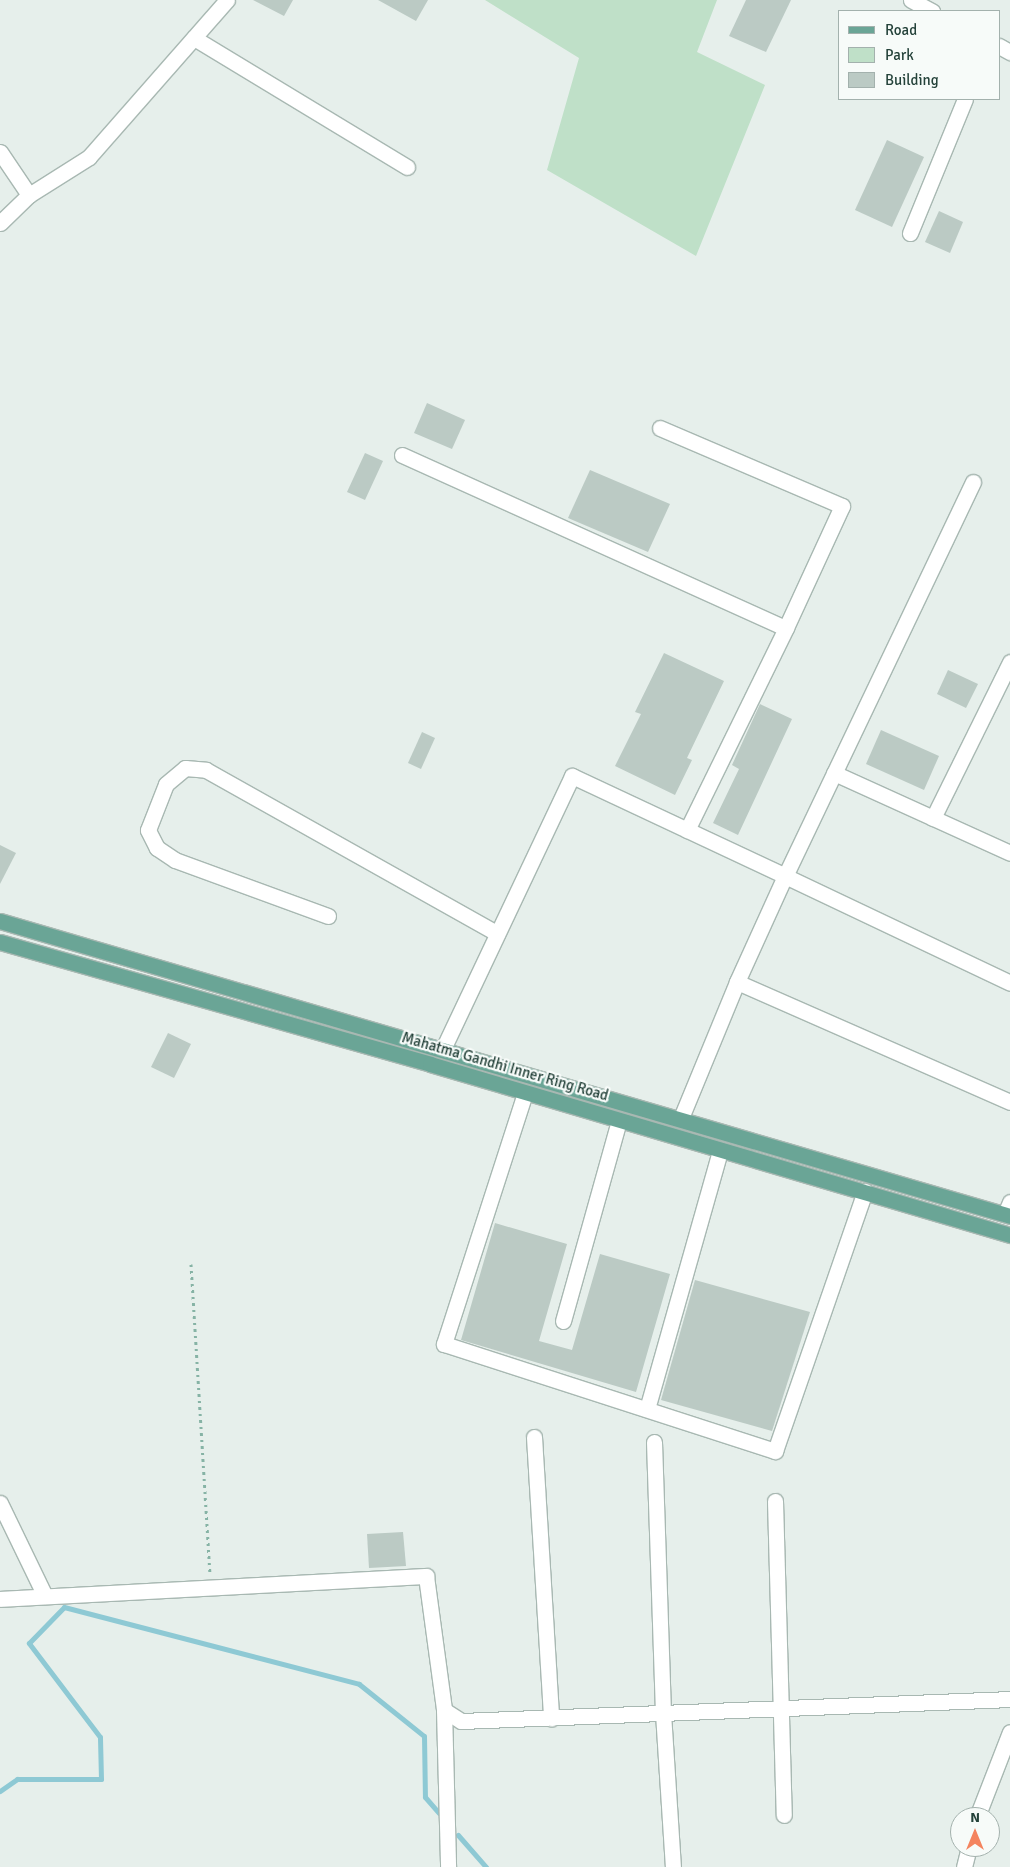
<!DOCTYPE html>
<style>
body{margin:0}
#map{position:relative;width:1010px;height:1867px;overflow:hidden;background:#e6efeb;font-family:Signika,sans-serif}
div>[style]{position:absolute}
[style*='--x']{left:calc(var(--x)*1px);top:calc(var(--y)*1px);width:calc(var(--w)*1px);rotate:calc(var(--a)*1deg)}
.green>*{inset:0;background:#bfe0c8}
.stream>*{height:5px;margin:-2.5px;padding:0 2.5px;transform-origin:2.5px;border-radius:2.5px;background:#8ec9d4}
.building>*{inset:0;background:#bbcac4}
.path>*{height:3px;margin-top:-1.5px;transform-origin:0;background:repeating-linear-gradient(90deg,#86b3a5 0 2.5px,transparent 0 6.5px)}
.roads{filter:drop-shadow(1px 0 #a8b8b2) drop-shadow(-1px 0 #a8b8b2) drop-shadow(0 1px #a8b8b2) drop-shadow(0 -1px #a8b8b2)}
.minor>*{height:15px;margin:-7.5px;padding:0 7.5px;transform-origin:7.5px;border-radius:7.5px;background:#fff}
.secondary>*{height:15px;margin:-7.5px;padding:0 7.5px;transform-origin:7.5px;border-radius:7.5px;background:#fff}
.primary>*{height:15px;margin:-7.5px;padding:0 7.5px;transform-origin:7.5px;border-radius:7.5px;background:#6aa596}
span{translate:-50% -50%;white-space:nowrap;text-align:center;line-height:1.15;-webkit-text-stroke:4.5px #f7fbf9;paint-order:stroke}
.street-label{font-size:15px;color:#24423a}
.legend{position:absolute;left:838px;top:10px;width:162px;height:90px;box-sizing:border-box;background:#f7fbf9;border:1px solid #a3b1ad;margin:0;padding:6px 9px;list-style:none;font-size:15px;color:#24423a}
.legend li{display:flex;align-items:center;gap:10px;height:25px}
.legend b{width:25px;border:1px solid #a3b1ad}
.north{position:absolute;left:950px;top:1807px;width:50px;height:50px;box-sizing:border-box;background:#f7fbf9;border:1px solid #a3b1ad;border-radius:50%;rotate:0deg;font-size:14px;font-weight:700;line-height:20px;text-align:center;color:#24423a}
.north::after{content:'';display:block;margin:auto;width:18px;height:22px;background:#f4845f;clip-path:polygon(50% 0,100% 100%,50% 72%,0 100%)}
</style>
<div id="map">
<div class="green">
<div style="clip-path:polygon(485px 0,717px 0,697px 52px,765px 85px,696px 256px,547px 170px,579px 58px)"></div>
</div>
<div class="stream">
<div style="--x:0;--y:1791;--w:21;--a:-35"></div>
<div style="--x:17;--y:1779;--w:84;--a:0"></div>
<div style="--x:101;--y:1779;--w:42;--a:-91.4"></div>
<div style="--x:100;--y:1737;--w:118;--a:-127.1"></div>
<div style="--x:29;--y:1643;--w:50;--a:-45.8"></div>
<div style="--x:64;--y:1607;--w:305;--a:14.6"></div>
<div style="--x:359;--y:1684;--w:83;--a:38.7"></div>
<div style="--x:424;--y:1736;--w:61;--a:89.1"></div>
<div style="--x:425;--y:1797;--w:21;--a:49"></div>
<div style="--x:458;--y:1835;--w:43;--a:48.8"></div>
</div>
<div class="building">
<div style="clip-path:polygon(253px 0,293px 0,284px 16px)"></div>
<div style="clip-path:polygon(378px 0,428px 0,416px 21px)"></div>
<div style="clip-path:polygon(746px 0,791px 0,766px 52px,729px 36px)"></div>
<div style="clip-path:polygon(887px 140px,924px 157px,892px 227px,855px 210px)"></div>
<div style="clip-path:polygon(939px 211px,963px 222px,950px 253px,925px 242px)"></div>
<div style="clip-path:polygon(427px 403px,465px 420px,452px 449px,414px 433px)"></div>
<div style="clip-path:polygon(365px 453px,383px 461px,365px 500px,347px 492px)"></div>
<div style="clip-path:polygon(590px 470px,670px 504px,648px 552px,568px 518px)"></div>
<div style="clip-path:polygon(664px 653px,724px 681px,687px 758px,692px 760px,675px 795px,615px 766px,641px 714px,635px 712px)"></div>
<div style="clip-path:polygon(948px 670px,978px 684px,966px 708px,937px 694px)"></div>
<div style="clip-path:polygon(760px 704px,792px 719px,738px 835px,713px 823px,739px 769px,732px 765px)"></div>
<div style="clip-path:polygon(881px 730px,939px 756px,924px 790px,866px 764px)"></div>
<div style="clip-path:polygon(422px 732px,435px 738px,421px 769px,408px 763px)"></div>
<div style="clip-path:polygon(0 845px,16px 853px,0 884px)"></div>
<div style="clip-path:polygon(168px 1033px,191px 1044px,174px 1078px,151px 1067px)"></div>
<div style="clip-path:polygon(495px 1223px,567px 1244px,539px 1341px,572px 1350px,600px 1254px,670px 1274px,636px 1392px,461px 1340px)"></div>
<div style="clip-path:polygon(695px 1280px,810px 1312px,772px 1431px,661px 1400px)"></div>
<div style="clip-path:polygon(403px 1532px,406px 1566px,369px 1568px,367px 1534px)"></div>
</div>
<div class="path">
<div style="--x:191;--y:1264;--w:310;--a:86.5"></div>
</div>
<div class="roads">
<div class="minor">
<div style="--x:194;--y:38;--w:249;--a:31.2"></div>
<div style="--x:0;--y:152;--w:52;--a:56"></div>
<div style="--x:910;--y:233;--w:145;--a:-67.7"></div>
<div style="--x:660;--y:428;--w:198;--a:23.2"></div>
<div style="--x:842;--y:506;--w:134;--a:114.7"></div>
<div style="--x:402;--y:455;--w:421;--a:24.3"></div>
<div style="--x:786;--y:628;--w:225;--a:116.1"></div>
<div style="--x:973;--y:482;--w:437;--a:115.5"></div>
<div style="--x:785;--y:876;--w:249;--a:25.4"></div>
<div style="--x:834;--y:773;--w:193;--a:24.4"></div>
<div style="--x:933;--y:818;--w:174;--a:-63.7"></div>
<div style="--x:328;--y:916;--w:163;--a:-159.9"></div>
<div style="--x:175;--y:860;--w:22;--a:-146"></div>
<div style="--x:157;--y:848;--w:20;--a:-117"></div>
<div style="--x:148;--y:830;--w:49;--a:-68.6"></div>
<div style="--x:166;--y:784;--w:25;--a:-40"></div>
<div style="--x:185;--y:768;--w:21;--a:5"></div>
<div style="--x:206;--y:770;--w:334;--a:29.3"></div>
<div style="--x:737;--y:982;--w:298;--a:23.7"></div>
<div style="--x:443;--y:1049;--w:302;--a:-64.7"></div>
<div style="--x:572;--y:776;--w:235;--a:25.1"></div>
<div style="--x:785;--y:876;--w:116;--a:114.4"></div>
<div style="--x:737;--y:982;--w:147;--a:112.4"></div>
<div style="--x:525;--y:1093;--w:264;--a:107.9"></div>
<div style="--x:444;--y:1344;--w:348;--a:17.9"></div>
<div style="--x:775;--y:1451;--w:275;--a:-70.9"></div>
<div style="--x:1005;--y:1214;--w:13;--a:-67"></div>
<div style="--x:563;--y:1321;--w:208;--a:-74.4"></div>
<div style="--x:647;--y:1409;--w:268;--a:-74.2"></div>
<div style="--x:534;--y:1437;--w:282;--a:86.5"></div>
<div style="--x:654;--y:1442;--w:271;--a:88.1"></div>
<div style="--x:663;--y:1713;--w:154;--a:86.3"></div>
<div style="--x:775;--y:1501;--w:314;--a:88.4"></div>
<div style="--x:0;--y:1503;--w:103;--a:64.2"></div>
<div style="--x:0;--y:1599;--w:427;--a:-3.1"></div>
<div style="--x:426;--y:1576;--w:135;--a:82.3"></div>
<div style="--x:444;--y:1710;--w:20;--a:33"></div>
<div style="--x:461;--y:1721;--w:549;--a:-2.29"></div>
<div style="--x:444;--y:1710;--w:157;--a:88.5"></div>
<div style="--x:977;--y:1817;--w:91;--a:-68.8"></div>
<div style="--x:964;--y:1867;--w:21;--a:-76"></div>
</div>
<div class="secondary">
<div style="--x:911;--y:0;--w:24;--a:28"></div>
<div style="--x:999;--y:46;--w:13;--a:29"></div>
<div style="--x:0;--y:223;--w:40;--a:-44"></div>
<div style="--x:29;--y:195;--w:71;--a:-32.3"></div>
<div style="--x:89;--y:157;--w:209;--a:-48.7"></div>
</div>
<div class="primary">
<div style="--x:0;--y:921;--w:1052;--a:16.28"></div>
<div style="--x:0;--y:942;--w:447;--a:15.8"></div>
<div style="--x:430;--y:1064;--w:605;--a:16.43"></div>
</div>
</div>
<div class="street-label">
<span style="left:505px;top:1067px;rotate:16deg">Mahatma Gandhi Inner Ring Road</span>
</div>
<ul class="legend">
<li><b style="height:6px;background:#6aa596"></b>Road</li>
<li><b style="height:14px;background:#bfe0c8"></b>Park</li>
<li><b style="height:14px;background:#bbcac4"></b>Building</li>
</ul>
<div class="north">N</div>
</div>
